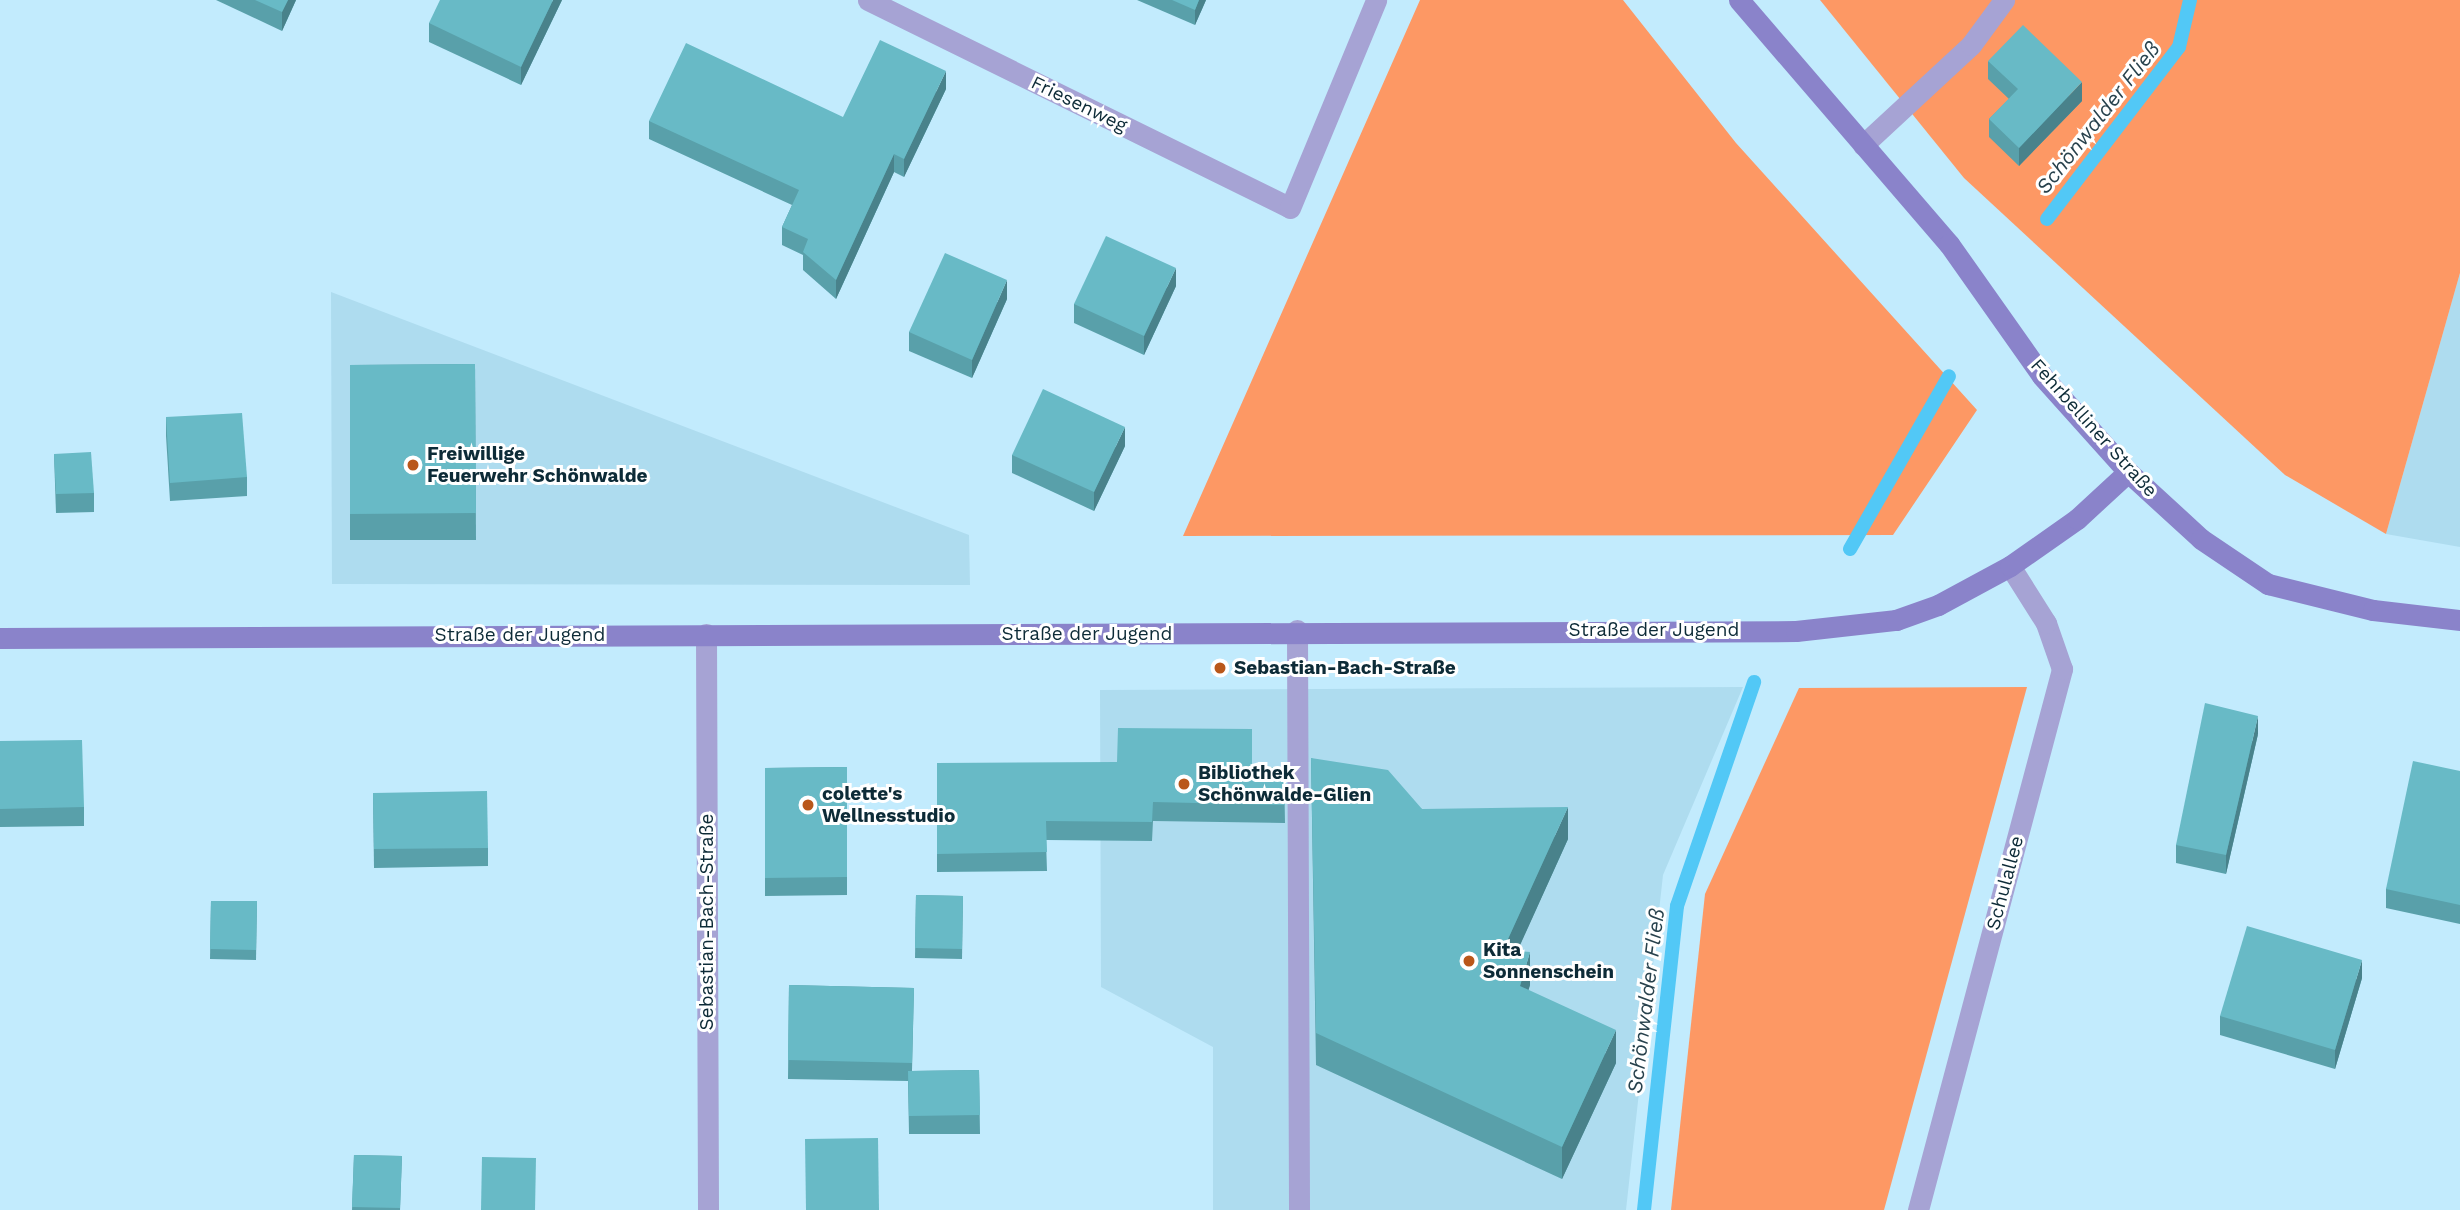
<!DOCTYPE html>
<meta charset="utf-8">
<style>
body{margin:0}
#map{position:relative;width:2460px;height:1210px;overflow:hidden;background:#c2ebfd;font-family:"Work Sans",sans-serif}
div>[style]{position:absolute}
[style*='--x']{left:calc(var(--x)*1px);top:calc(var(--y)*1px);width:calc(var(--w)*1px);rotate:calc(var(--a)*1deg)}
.built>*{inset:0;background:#aedcef}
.green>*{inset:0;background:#fd9864}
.stream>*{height:14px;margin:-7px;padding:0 7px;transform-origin:7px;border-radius:7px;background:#52c8f6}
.lane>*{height:21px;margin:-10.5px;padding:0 10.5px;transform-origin:10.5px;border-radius:10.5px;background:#a6a3d4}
.street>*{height:21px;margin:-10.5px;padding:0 10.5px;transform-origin:10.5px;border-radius:10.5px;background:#a6a3d4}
.secondary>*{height:21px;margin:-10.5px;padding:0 10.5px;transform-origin:10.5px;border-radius:10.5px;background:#8a83ca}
.wall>*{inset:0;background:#59a0aa}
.shaded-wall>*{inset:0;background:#49828b}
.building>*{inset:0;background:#68bac6}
.dots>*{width:19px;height:19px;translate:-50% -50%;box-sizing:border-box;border:4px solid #fff;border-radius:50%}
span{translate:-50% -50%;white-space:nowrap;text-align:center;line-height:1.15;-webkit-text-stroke:6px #fff;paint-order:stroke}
.street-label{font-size:19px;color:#0d2b37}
.poi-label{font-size:19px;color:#0d2b37;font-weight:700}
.left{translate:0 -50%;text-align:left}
.water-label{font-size:21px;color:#28424d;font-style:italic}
</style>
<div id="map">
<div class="built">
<div style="clip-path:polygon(2460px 273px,2460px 547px,2386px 534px)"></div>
<div style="clip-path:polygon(331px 292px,969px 535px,970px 585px,332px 584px)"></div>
<div style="clip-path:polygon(1743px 687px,1663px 875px,1626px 1210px,1213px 1210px,1213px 1047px,1101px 987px,1100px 690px)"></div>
</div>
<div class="green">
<div style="clip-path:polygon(1420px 0,1623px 0,1736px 143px,1977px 410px,1893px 535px,1183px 536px)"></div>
<div style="clip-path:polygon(1820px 0,2460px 0,2460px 273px,2386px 534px,2285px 475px,1964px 178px)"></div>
<div style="clip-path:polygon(2027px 687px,1884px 1210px,1671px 1210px,1705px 894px,1799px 688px)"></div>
</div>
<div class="stream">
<div style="--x:2047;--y:219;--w:217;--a:-52.5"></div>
<div style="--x:2179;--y:47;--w:48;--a:-76.8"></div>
<div style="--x:1850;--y:549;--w:199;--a:-60.2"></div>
<div style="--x:1644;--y:1210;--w:306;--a:-83.8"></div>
<div style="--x:1677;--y:906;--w:237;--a:-71"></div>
</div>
<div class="lane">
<div style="--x:1863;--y:145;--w:147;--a:-42.8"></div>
<div style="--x:1971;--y:45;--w:56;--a:-53.7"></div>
<div style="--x:1297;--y:630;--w:580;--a:89.8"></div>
</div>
<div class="street">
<div style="--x:868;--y:0;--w:470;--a:26.2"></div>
<div style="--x:1290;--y:208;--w:225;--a:-67.5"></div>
<div style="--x:706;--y:634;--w:576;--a:89.8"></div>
<div style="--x:1918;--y:1210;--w:560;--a:-75.09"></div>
<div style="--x:2062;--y:669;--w:49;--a:-109.2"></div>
<div style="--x:2046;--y:623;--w:67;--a:-122.3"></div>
</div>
<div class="secondary">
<div style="--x:1739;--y:0;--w:322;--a:49.3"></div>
<div style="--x:1949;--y:244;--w:161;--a:54.8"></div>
<div style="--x:2042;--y:376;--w:129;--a:48.1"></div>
<div style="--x:2128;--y:472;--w:99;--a:42.5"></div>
<div style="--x:2201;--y:539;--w:81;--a:33.9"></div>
<div style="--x:2268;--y:584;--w:108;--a:13.9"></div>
<div style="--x:2373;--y:610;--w:88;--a:6.6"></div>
<div style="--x:0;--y:638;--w:1796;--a:-0.22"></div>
<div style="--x:1796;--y:631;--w:101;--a:-6.3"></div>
<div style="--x:1896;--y:620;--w:45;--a:-19.7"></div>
<div style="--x:1938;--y:605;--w:82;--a:-28.4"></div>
<div style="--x:2010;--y:566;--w:82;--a:-35"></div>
<div style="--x:2077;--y:519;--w:69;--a:-42.7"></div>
</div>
<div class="wall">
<div style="clip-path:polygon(216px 0,296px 0,282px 31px)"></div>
<div style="clip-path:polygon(562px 0,521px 85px,429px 42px,429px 23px)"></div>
<div style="clip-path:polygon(1137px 0,1206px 0,1195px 25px)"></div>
<div style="clip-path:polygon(1988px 61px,2082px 101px,2019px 166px,1989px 137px,1989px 119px,2009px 99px,1988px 79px)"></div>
<div style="clip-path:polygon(946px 89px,904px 177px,894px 172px,836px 299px,803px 270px,803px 255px,782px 245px,782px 227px,792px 205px,649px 139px,649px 121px,843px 117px)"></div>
<div style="clip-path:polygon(1176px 286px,1144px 355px,1074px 323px,1074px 304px)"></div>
<div style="clip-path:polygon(1007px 299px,972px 378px,909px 351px,909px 332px)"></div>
<div style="clip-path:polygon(475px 364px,476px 540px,350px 540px,350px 365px)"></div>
<div style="clip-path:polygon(166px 417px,247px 477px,247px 496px,170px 501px,166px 436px)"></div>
<div style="clip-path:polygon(1125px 446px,1094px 511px,1012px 473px,1012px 455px)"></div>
<div style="clip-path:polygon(54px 454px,94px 493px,94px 512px,56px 513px)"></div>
<div style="clip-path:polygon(2258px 734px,2226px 874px,2176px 863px,2176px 845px)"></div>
<div style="clip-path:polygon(0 741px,84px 807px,84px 826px,0 827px)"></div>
<div style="clip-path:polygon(1311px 758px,1422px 809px,1568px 839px,1517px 951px,1530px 985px,1528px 990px,1616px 1063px,1562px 1179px,1316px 1065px)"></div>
<div style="clip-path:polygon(937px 763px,1252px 764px,1284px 769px,1285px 823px,1153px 821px,1152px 841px,1046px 840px,1047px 871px,937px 872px)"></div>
<div style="clip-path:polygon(847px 767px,847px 895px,765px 896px,765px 768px)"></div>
<div style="clip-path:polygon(2460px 771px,2460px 924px,2386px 908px,2386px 889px)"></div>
<div style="clip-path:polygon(373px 793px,488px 848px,488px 866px,374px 868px)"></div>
<div style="clip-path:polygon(916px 895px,963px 896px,962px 959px,915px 958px)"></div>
<div style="clip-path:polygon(211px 901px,257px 901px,256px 960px,210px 959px)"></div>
<div style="clip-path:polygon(2362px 978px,2335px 1069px,2220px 1035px,2220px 1016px)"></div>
<div style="clip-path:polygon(789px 985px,914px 988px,912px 1071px,979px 1070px,980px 1134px,909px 1134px,908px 1081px,788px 1079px)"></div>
<div style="clip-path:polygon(354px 1155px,402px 1156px,400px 1210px,352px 1210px)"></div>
</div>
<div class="shaded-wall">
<div style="clip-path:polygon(288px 0,296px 0,282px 31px,282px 12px)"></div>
<div style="clip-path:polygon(553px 0,562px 0,521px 85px,521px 67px)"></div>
<div style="clip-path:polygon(1199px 0,1206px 0,1195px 25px,1195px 10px)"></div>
<div style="clip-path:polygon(946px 71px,946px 89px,904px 177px,904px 159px)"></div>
<div style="clip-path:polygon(2082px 82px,2082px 101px,2019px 166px,2019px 148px)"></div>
<div style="clip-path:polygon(894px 154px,894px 172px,836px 299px,836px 280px)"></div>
<div style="clip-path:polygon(1176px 268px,1176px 286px,1144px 355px,1144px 336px)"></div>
<div style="clip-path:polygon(1007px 280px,1007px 299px,972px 378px,972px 360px)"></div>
<div style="clip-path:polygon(1125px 427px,1125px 446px,1094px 511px,1094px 492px)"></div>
<div style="clip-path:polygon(2258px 716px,2258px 734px,2226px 874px,2226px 855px)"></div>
<div style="clip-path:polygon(1568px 807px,1568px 839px,1503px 983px,1503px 950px)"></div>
<div style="clip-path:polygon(1530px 952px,1530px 985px,1520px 1019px,1520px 986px)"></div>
<div style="clip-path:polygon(2362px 960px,2362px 978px,2335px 1069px,2335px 1050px)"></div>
<div style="clip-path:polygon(1616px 1030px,1616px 1063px,1562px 1179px,1562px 1147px)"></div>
</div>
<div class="building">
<div style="clip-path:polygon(255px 0,288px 0,282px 12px)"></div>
<div style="clip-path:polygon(440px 0,553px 0,521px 67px,429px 23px)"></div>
<div style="clip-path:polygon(1172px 0,1199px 0,1195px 10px)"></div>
<div style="clip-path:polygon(2023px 25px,2082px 82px,2019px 148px,1989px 119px,2018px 89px,1988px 61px)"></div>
<div style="clip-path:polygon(880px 40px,946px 71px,904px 159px,894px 154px,836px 280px,803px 252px,808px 239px,782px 227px,799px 190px,649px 121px,686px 43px,843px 117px)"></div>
<div style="clip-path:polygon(1106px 236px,1176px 268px,1144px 336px,1074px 304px)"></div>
<div style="clip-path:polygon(945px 253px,1007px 280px,972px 360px,909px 332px)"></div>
<div style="clip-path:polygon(475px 364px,476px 513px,350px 514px,350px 365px)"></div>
<div style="clip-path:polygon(1043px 389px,1125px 427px,1094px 492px,1012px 455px)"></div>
<div style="clip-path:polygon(242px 413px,247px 477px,170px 483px,166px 417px)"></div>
<div style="clip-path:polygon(91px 452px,94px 493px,56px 494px,54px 454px)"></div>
<div style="clip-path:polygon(2205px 703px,2258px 716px,2226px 855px,2176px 845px)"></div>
<div style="clip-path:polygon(1118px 728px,1252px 729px,1252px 764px,1284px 769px,1285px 805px,1153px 802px,1152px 822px,1046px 821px,1047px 852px,937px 854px,937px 763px,1117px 762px)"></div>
<div style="clip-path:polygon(82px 740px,84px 807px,0 809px,0 741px)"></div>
<div style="clip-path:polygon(1311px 758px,1388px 770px,1422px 809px,1568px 807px,1503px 950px,1530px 952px,1520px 986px,1616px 1030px,1562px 1147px,1316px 1033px)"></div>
<div style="clip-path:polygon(2413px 761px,2460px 771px,2460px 905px,2386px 889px)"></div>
<div style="clip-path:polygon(847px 767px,847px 877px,765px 878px,765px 768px)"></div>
<div style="clip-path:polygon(487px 791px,488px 848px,374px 849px,373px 793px)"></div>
<div style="clip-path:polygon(916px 895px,963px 896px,962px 949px,915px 948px)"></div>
<div style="clip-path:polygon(211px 901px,257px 901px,256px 950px,210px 949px)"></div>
<div style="clip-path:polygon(2247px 926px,2362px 960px,2335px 1050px,2220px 1016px)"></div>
<div style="clip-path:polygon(789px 985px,914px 988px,912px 1063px,788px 1060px)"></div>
<div style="clip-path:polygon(979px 1070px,980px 1115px,909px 1116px,908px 1071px)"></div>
<div style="clip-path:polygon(878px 1138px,879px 1210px,806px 1210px,805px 1139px)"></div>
<div style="clip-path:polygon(354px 1155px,402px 1156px,400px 1208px,352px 1207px)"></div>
<div style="clip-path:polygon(482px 1157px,536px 1158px,535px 1210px,481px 1210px)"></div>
</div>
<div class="dots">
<div style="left:413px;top:465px;background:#b9571a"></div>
<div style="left:1220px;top:668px;background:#b9571a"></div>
<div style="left:1184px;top:784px;background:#b9571a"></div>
<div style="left:808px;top:805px;background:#b9571a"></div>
<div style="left:1469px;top:961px;background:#b9571a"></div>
</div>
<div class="street-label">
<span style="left:1079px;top:104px;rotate:26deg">Friesenweg</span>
<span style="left:2094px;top:428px;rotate:48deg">Fehrbelliner Straße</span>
<span style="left:1654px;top:630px">Straße der Jugend</span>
<span style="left:1087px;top:634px">Straße der Jugend</span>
<span style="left:520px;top:635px">Straße der Jugend</span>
<span style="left:2005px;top:883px;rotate:-75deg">Schulallee</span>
<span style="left:707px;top:922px;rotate:-90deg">Sebastian-Bach-Straße</span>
</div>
<div class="poi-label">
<span class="left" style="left:427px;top:465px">Freiwillige<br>Feuerwehr Schönwalde</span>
<span class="left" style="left:1234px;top:668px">Sebastian-Bach-Straße</span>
<span class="left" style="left:1198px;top:784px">Bibliothek<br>Schönwalde-Glien</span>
<span class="left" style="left:822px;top:805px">colette's<br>Wellnesstudio</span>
<span class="left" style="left:1483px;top:961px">Kita<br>Sonnenschein</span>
</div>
<div class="water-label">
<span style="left:2098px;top:118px;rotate:-52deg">Schönwalder Fließ</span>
<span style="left:1646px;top:1001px;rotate:-83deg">Schönwalder Fließ</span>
</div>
</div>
